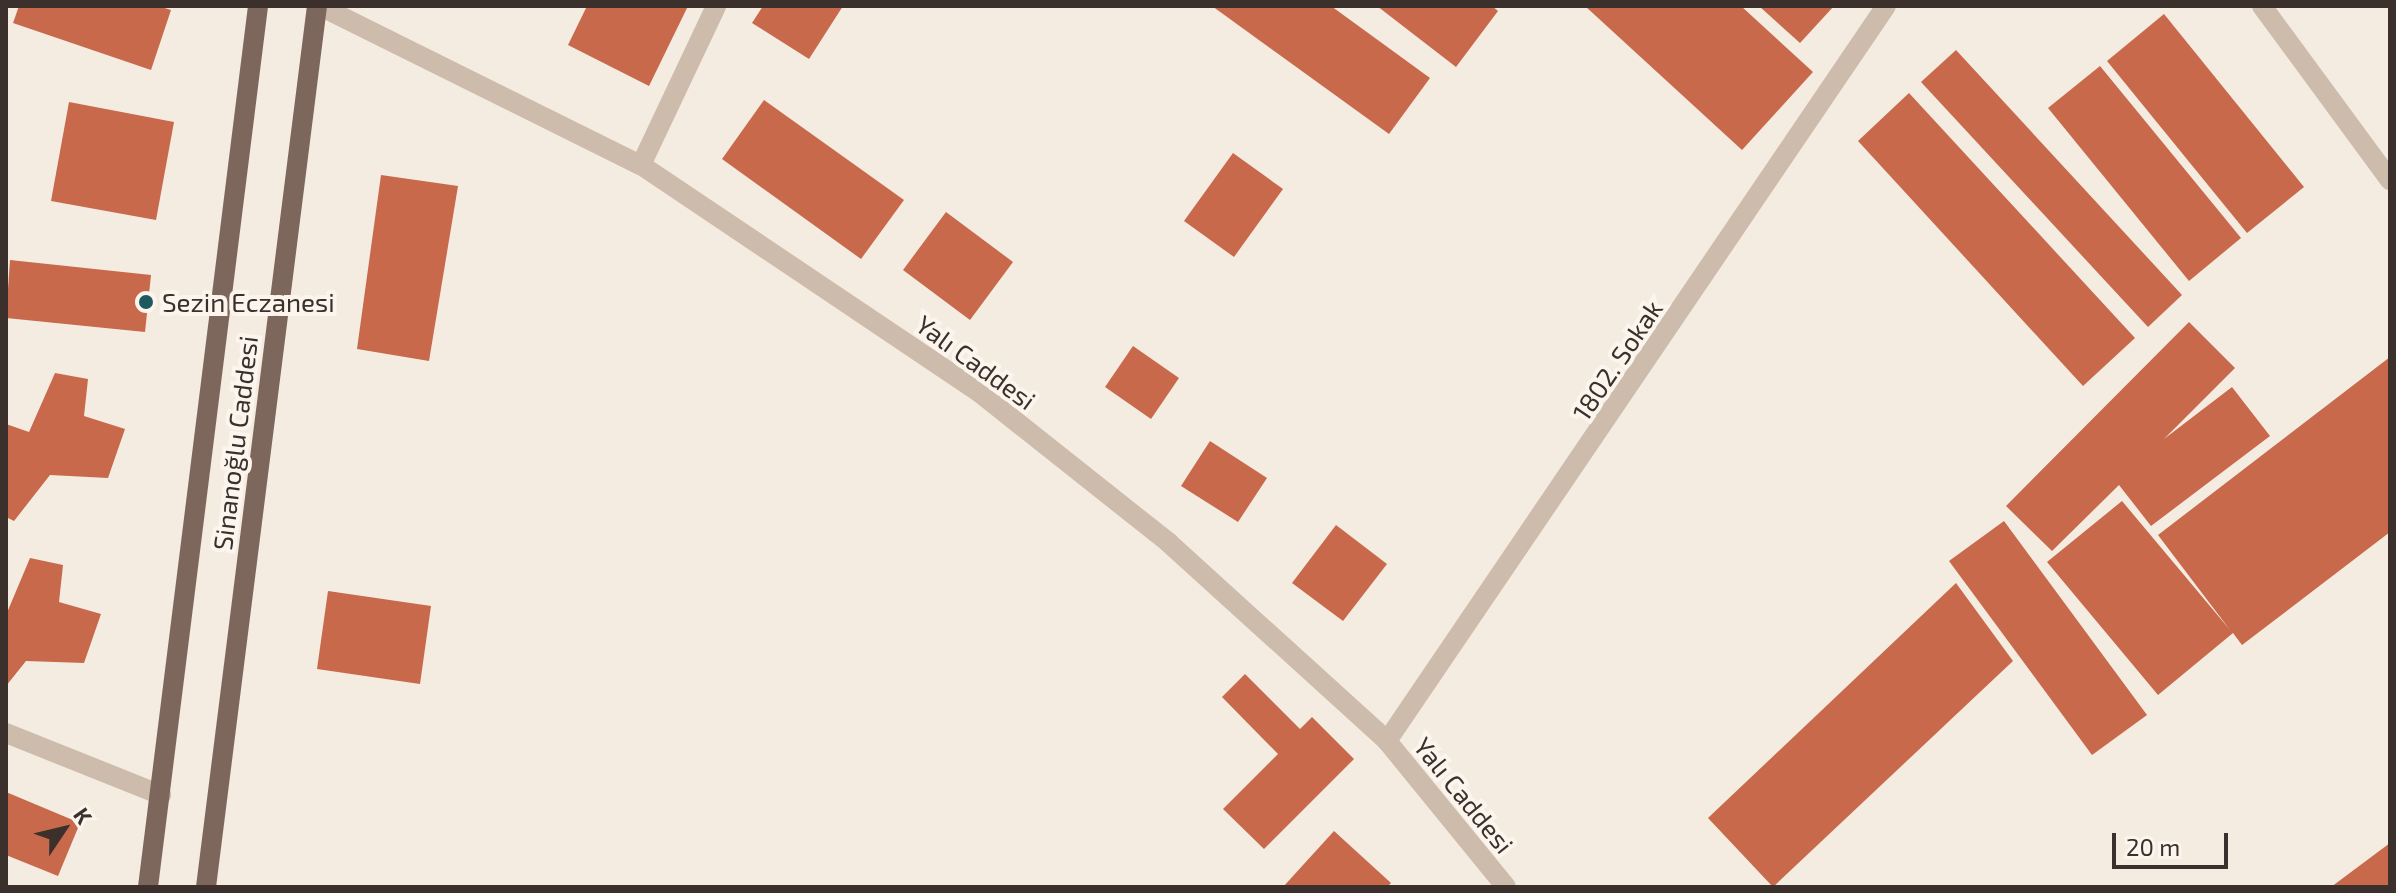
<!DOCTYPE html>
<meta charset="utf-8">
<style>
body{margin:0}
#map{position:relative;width:2396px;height:893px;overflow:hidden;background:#f4ebe1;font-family:"Exo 2",sans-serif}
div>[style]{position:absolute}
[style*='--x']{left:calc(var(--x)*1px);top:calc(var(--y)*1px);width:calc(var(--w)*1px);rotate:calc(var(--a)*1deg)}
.building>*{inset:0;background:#c8694b}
.minor>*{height:20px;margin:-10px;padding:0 10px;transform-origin:10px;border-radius:10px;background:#cdbbac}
.major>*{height:20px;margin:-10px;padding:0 10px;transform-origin:10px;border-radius:10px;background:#7d675c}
.dots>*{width:22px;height:22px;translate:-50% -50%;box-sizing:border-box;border:4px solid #fbf5ee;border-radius:50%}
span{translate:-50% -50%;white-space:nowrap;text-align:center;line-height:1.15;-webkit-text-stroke:8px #fbf5ee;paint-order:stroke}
.poi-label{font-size:26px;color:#3b302b}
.left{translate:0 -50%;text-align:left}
.street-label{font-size:26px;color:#3b302b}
.frame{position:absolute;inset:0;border:8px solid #3b302b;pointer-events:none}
.north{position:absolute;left:24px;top:789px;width:80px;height:80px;-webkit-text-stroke:6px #fbf5ee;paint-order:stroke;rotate:55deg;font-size:22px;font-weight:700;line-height:32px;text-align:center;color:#3b302b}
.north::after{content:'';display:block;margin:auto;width:28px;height:36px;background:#3b302b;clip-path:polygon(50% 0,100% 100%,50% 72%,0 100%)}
.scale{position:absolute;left:2112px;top:833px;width:116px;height:36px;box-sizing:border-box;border:4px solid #3b302b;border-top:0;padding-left:10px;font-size:24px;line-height:28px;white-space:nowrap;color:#3b302b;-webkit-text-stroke:6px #fbf5ee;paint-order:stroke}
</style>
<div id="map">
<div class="building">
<div style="clip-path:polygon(19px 6px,158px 6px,171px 10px,151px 70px,13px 23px)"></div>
<div style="clip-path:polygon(587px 6px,688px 6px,649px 86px,568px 45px)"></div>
<div style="clip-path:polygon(763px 6px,843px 6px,809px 59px,752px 23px)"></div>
<div style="clip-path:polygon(1212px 6px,1331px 6px,1430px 78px,1389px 134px)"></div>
<div style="clip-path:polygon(1377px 6px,1492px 6px,1498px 11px,1456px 67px)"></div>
<div style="clip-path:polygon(1585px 6px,1741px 6px,1813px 72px,1742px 150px)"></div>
<div style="clip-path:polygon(1759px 6px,1834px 6px,1800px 43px)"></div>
<div style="clip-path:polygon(2164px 14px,2304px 187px,2247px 233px,2107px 61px)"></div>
<div style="clip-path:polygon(1956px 50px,2182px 295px,2148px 327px,1921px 82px)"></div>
<div style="clip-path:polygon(2100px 66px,2241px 238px,2189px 281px,2048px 108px)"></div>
<div style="clip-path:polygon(1909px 93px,2135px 338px,2083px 386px,1858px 141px)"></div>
<div style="clip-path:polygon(764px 100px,904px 200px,861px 259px,722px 159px)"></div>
<div style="clip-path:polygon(69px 102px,174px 122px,156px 220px,51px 201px)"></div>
<div style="clip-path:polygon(1233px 153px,1283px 189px,1234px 257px,1184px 221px)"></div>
<div style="clip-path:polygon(381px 175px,458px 186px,429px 361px,357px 349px)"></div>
<div style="clip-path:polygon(946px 212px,1013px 262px,970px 320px,903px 270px)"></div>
<div style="clip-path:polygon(10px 260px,151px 275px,145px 332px,6px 318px)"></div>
<div style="clip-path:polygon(2189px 322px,2235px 368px,2164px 439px,2232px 387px,2270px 436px,2151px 526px,2119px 485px,2052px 551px,2006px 506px)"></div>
<div style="clip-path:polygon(1133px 346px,1179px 378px,1151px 419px,1105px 387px)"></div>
<div style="clip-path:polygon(2390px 357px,2390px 532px,2242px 645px,2233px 633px,2158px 695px,2047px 562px,2122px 501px,2230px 630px,2158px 535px)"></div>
<div style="clip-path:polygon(55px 373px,88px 379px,84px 416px,125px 429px,108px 478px,50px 475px,14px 521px,6px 517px,6px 424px,29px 432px)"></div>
<div style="clip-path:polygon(1210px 441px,1267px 478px,1238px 522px,1181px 486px)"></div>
<div style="clip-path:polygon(2004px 521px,2147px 715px,2092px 755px,1949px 561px)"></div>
<div style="clip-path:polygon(1336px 525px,1387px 564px,1343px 621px,1292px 583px)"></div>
<div style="clip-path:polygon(30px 558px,63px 565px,59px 602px,101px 614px,84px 663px,26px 661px,6px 686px,6px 615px)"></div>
<div style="clip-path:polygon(1956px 583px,2013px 661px,1773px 887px,1708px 818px)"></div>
<div style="clip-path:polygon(328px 591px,431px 606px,420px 684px,317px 669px)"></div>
<div style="clip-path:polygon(1245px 674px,1300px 729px,1312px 717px,1354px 759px,1264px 849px,1223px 809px,1278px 754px,1222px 697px)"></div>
<div style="clip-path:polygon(6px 792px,80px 823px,58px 876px,6px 855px)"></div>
<div style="clip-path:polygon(1334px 831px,1391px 883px,1387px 887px,1283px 887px)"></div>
<div style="clip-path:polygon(2390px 843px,2390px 885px,2331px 887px)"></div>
</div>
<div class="minor">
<div style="--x:320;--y:6;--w:358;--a:26.4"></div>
<div style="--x:641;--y:165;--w:409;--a:33.9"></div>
<div style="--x:980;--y:393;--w:241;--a:38.4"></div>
<div style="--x:1169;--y:543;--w:294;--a:42.2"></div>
<div style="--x:1387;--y:741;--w:188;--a:50.8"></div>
<div style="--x:2262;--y:6;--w:216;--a:53.7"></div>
<div style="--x:641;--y:165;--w:176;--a:-64.7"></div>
<div style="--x:6;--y:733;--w:167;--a:21.8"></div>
<div style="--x:1387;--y:741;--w:888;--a:-55.83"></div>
</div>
<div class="major">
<div style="--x:148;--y:887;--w:888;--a:-82.88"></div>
<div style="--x:206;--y:887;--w:888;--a:-82.82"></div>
</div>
<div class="dots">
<div style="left:146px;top:302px;background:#1f5a5e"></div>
</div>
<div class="poi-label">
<span class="left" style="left:162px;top:302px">Sezin Eczanesi</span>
</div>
<div class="street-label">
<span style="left:1617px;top:360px;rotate:-56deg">1802. Sokak</span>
<span style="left:976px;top:362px;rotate:36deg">Yalı Caddesi</span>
<span style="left:235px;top:443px;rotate:-83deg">Si̇nanoğlu Caddesi</span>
<span style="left:1464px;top:795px;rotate:51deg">Yalı Caddesi</span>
</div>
<div class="frame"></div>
<div class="north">K</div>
<div class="scale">20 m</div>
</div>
